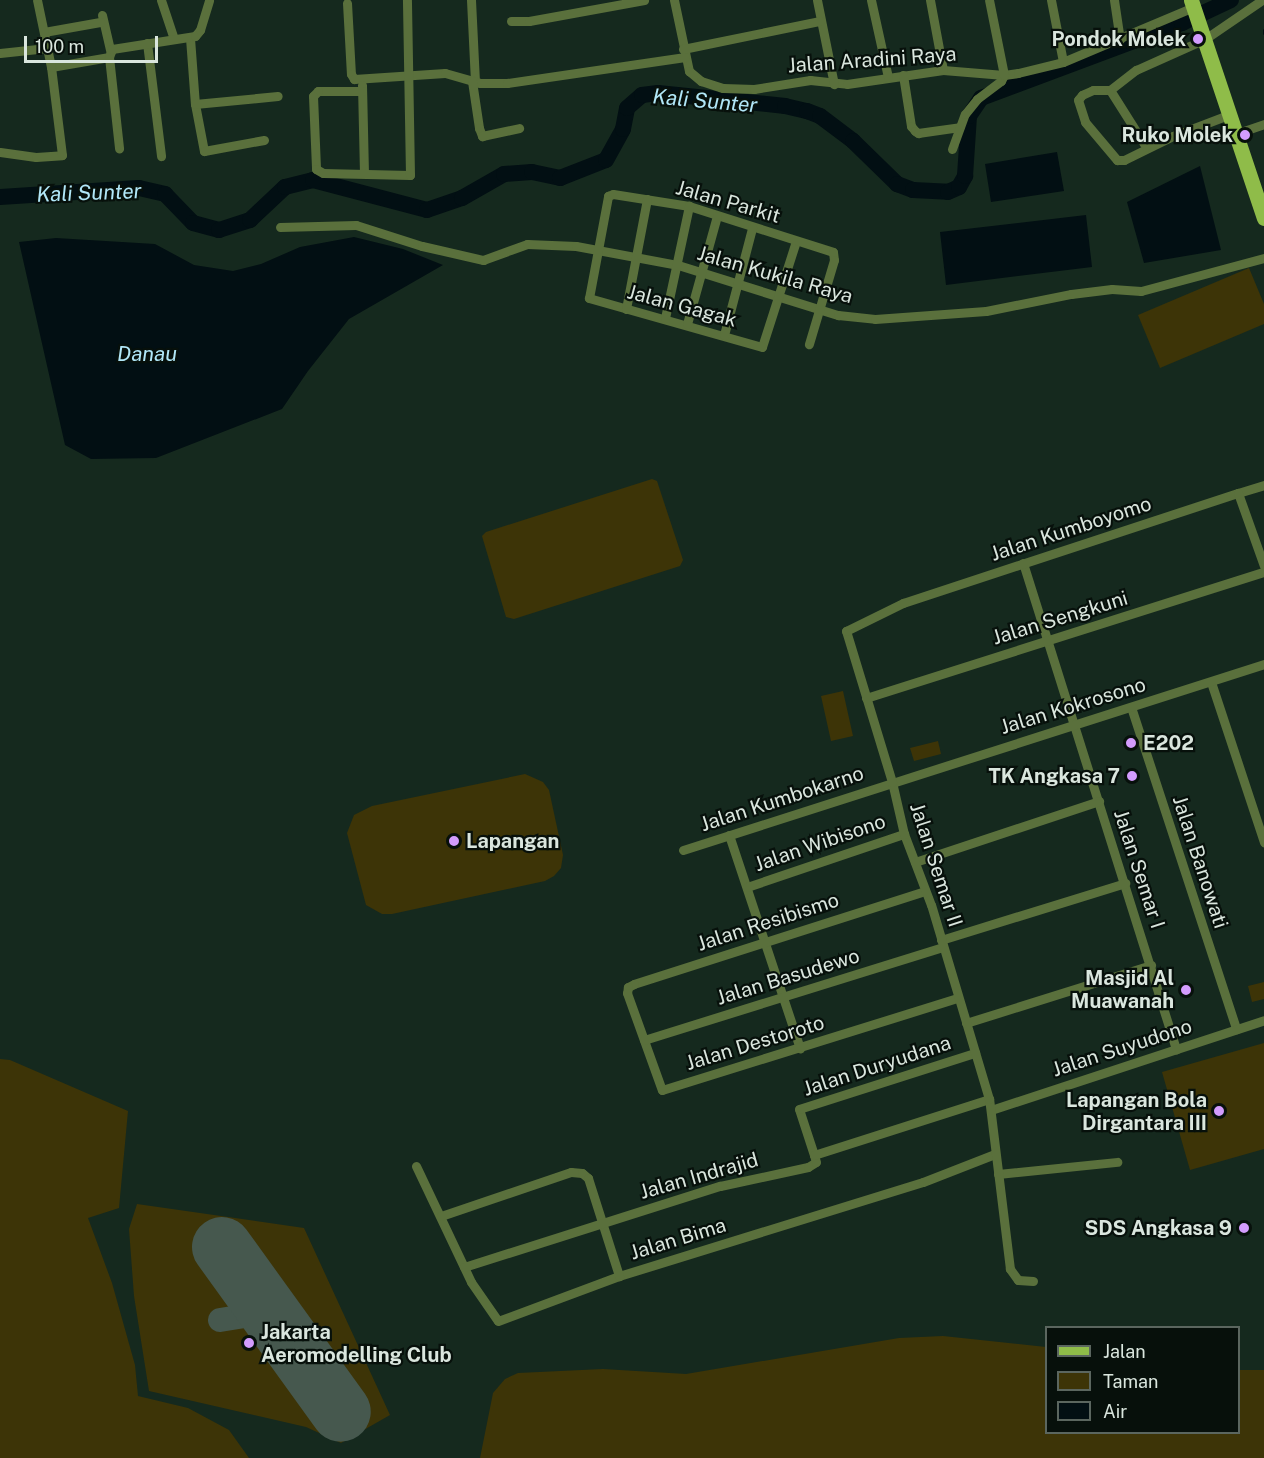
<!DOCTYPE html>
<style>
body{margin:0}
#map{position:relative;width:1264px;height:1458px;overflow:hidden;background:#15291e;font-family:"Public Sans",sans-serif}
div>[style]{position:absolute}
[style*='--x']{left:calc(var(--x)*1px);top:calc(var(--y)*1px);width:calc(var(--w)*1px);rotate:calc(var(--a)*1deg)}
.green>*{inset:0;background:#3d3407}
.water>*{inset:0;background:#020f13}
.stream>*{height:3px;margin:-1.5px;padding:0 1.5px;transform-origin:1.5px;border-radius:1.5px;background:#020f13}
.river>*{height:16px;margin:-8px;padding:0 8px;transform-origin:8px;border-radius:8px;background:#020f13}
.taxiway>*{height:24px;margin:-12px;padding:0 12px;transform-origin:12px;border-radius:12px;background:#46584e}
.runway>*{height:60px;margin:-30px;padding:0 30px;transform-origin:30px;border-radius:30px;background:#46584e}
.street>*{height:9px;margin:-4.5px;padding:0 4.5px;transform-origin:4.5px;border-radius:4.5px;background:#5a703c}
.primary>*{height:15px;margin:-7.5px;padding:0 7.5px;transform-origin:7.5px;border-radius:7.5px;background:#8fbc49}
.dots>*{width:16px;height:16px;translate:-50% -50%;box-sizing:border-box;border:3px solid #07100b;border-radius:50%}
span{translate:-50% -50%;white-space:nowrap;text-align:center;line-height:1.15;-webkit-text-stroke:4.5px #07100b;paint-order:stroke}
.poi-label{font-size:20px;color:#dae6de;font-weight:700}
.right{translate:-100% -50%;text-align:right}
.left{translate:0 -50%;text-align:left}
.street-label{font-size:20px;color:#dae6de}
.water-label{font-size:21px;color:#b1e7f8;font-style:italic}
.legend{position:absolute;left:1045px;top:1326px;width:195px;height:108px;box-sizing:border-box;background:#07100b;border:2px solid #5b665f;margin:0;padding:8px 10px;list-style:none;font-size:18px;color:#dae6de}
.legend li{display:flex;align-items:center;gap:12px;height:30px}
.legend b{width:30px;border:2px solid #5b665f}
.scale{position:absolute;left:24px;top:36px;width:134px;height:27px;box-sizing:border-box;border:3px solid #dae6de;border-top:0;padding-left:8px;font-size:18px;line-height:21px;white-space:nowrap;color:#dae6de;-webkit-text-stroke:4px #07100b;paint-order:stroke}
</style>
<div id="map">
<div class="green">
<div style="clip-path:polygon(1249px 268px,1264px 304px,1264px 324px,1160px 368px,1138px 315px)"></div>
<div style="clip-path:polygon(652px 479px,657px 481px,683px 560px,680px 566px,514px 619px,506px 617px,482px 536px,486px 532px)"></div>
<div style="clip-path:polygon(843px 691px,853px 736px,831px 741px,821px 696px)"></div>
<div style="clip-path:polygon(938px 741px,941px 754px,914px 761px,910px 748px)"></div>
<div style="clip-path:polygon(525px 774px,543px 782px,549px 790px,563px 855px,561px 868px,554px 876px,545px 881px,392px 914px,382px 914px,366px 905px,347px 833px,354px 815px,372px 806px)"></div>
<div style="clip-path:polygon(1264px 982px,1264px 999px,1252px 1002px,1248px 986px)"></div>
<div style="clip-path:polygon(1264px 1043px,1264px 1149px,1190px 1170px,1162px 1072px)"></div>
<div style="clip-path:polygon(0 1059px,10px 1060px,128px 1111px,119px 1208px,88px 1218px,112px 1283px,135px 1365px,138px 1396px,188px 1408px,229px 1430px,249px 1458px,0 1458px)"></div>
<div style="clip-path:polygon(137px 1204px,304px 1228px,390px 1415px,341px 1443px,306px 1427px,149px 1391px,134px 1296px,129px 1229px)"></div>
<div style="clip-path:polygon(943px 1336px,1046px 1347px,1046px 1432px,1238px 1432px,1239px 1370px,1264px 1370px,1264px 1458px,480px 1458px,493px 1393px,505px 1379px,518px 1373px,603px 1369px,686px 1374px,899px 1338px)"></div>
</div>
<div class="water">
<div style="clip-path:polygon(1057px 152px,1064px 191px,991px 202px,985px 164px)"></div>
<div style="clip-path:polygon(1200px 166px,1221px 250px,1144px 263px,1127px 202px)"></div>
<div style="clip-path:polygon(1086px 215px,1092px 267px,946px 285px,940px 232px)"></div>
<div style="clip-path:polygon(354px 237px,403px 249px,443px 265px,349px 319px,308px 371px,282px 409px,156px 458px,91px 459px,65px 445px,19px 242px,56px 238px,155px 244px,194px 265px,233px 271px,261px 264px,300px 247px)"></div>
</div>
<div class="stream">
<div style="--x:1264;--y:30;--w:3;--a:90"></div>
</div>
<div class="river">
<div style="--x:0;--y:197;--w:139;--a:-3.7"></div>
<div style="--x:139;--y:188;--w:27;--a:13"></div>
<div style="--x:165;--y:194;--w:40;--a:46"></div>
<div style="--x:193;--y:223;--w:27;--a:15"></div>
<div style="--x:219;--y:230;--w:33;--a:-18"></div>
<div style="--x:250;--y:220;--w:48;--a:-43.3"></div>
<div style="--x:285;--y:187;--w:29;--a:-14"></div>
<div style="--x:313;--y:180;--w:118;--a:14.7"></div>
<div style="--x:427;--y:210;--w:37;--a:-19"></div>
<div style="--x:462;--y:198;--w:48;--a:-29.7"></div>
<div style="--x:504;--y:174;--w:28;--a:-4"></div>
<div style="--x:532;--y:172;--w:29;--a:12"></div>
<div style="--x:560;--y:178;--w:49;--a:-21.4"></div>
<div style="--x:606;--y:160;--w:35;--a:-61"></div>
<div style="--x:623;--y:129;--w:21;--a:-79"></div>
<div style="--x:627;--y:108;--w:20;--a:-41"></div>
<div style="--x:642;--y:95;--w:16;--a:-7"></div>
<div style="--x:658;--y:93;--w:128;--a:5.8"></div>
<div style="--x:785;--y:106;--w:23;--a:13"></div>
<div style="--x:807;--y:111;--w:14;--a:21"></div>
<div style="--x:820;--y:116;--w:41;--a:37.1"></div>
<div style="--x:853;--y:141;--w:62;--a:44.3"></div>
<div style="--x:897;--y:184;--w:17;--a:21"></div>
<div style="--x:913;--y:190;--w:35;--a:3"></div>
<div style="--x:948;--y:192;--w:12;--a:-24"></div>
<div style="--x:959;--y:187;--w:13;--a:-61"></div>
<div style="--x:965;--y:176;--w:60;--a:-86.2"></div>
<div style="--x:969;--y:116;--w:22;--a:-56"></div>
<div style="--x:981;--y:98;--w:215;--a:-20.5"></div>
<div style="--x:1182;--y:23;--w:54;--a:-25.1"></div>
</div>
<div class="taxiway">
<div style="--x:220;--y:1320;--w:50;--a:-9.3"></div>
</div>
<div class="runway">
<div style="--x:222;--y:1247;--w:203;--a:54.2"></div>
</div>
<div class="street">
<div style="--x:161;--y:0;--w:41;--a:71.6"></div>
<div style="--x:471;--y:0;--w:82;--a:87.2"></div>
<div style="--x:674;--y:0;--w:73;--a:78.1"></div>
<div style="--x:689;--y:71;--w:16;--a:40"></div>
<div style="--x:701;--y:81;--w:23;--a:18"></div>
<div style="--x:723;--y:88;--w:31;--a:2"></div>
<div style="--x:754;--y:89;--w:57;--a:-9.1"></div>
<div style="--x:810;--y:80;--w:37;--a:6"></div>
<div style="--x:847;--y:84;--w:97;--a:-8.3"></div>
<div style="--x:943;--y:70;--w:61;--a:4.7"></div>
<div style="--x:1004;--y:75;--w:14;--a:-8"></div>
<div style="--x:1018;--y:73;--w:46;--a:-13.7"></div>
<div style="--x:1063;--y:62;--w:142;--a:-22.8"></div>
<div style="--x:817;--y:0;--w:86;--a:78.6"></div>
<div style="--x:871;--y:0;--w:79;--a:77.6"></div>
<div style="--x:930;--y:0;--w:71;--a:79.5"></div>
<div style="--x:1051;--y:0;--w:63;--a:79"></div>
<div style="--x:1114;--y:0;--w:40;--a:81.5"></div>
<div style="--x:347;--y:3;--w:71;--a:86.8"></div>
<div style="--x:351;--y:74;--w:6;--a:59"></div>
<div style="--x:354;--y:79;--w:91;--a:-3.8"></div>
<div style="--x:445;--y:73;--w:36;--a:16"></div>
<div style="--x:480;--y:83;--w:27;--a:0"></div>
<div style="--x:507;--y:83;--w:180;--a:-8.3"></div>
<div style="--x:102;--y:15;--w:37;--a:77"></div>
<div style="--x:511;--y:21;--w:18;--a:0"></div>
<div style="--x:529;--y:21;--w:117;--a:-10.3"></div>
<div style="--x:44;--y:32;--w:57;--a:-10.1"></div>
<div style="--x:190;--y:38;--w:66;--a:85.7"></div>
<div style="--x:195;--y:104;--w:48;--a:79.2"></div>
<div style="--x:204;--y:151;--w:61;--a:-10.4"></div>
<div style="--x:147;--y:43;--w:114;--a:82.9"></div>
<div style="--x:683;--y:49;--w:140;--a:-11.6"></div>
<div style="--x:0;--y:53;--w:47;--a:-6.1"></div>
<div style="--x:109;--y:57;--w:92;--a:83.7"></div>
<div style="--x:51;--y:67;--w:59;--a:-9.8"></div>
<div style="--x:109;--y:57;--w:9;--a:-69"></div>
<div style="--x:112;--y:49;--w:84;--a:-8.9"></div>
<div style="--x:195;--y:36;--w:8;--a:-50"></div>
<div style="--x:200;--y:30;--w:31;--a:-73"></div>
<div style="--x:903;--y:75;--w:52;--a:81.1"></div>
<div style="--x:911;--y:126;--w:6;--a:51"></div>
<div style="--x:915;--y:131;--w:4;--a:34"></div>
<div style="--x:918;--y:133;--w:42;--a:-8.1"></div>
<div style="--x:472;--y:81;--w:48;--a:81.5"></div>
<div style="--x:479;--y:128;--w:9;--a:69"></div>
<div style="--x:482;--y:136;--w:38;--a:-12"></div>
<div style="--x:362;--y:85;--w:88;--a:88.7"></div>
<div style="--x:1110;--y:90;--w:17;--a:180"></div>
<div style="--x:1093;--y:90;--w:12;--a:156"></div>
<div style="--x:1082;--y:95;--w:6;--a:129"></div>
<div style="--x:1078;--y:100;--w:23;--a:72"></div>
<div style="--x:1085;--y:122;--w:50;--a:49.9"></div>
<div style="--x:1117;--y:160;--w:7;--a:0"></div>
<div style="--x:1124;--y:160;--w:55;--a:-26.1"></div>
<div style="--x:1173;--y:136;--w:59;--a:-20.9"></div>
<div style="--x:1110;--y:90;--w:33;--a:-38"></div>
<div style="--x:1136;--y:70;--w:76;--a:-24.2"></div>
<div style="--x:1205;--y:39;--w:69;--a:-34.4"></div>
<div style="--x:1110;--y:90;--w:67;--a:57.7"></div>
<div style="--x:362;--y:91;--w:44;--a:180"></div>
<div style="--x:318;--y:91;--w:7;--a:135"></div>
<div style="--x:313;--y:96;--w:73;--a:87.6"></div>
<div style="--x:316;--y:169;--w:8;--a:30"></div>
<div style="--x:323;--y:173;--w:87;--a:1.3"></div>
<div style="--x:410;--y:175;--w:175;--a:-91"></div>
<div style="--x:195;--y:104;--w:83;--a:-5.5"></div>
<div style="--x:1235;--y:134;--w:31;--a:-19"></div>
<div style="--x:952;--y:149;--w:37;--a:-70"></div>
<div style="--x:965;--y:114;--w:19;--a:-51"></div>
<div style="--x:977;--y:99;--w:30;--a:-37"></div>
<div style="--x:1001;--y:81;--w:7;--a:-63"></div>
<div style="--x:1004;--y:75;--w:76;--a:-101.3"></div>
<div style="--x:0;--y:152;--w:36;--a:8"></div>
<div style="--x:36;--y:157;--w:26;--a:-4"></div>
<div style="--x:62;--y:155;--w:89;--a:-97.1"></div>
<div style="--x:51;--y:67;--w:68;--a:-101.8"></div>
<div style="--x:280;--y:227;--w:76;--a:-1.5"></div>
<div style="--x:356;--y:225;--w:69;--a:17.7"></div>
<div style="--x:422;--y:246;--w:63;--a:12.9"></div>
<div style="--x:483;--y:260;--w:47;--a:-20"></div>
<div style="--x:527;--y:244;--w:49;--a:2.3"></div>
<div style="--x:576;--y:246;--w:104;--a:10.6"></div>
<div style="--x:678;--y:265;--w:168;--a:17.4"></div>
<div style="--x:838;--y:315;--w:37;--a:6"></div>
<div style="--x:875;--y:319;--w:111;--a:-4.1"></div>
<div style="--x:986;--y:311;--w:87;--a:-11.3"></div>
<div style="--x:1071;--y:294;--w:41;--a:-7"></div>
<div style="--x:1112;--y:289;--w:29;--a:4"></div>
<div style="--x:1141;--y:291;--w:127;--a:-15"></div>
<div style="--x:796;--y:241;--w:111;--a:107.8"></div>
<div style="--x:762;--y:347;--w:180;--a:-164.2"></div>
<div style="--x:589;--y:298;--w:104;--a:-79.4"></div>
<div style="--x:608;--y:196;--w:5;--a:-22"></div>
<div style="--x:613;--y:194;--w:77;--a:9"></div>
<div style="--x:689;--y:206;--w:151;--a:17.7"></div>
<div style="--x:833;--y:252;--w:8;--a:83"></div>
<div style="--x:834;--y:260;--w:88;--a:106.6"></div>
<div style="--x:626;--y:309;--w:112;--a:-79.2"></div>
<div style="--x:665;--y:318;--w:115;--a:-77.9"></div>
<div style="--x:687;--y:324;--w:112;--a:-74.5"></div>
<div style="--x:724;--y:335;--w:111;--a:-75.3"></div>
<div style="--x:1238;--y:493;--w:27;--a:-17"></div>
<div style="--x:1023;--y:563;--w:510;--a:72.53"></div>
<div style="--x:1211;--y:682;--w:169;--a:71.7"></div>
<div style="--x:866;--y:698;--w:417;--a:-17.6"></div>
<div style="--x:1131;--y:707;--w:339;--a:71.9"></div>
<div style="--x:729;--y:835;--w:225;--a:71.6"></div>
<div style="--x:683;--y:850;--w:610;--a:-17.75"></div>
<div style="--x:915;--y:862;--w:194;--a:-18.3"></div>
<div style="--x:747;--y:887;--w:166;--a:-18.7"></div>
<div style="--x:925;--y:891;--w:305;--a:162.3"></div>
<div style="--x:634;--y:984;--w:7;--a:153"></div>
<div style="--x:628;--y:987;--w:6;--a:99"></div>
<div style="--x:627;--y:993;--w:103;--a:70.2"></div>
<div style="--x:662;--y:1090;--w:310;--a:-17.3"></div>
<div style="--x:941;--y:940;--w:193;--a:-17.2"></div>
<div style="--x:966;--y:1023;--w:194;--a:-17.4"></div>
<div style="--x:644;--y:1040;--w:313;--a:-17.3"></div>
<div style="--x:991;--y:1110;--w:287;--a:-18.2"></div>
<div style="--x:814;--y:1155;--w:48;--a:-108.1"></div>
<div style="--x:799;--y:1109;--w:185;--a:-17.7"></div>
<div style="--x:416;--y:1166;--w:128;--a:64.6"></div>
<div style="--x:471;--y:1282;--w:47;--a:55.3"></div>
<div style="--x:498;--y:1321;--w:129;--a:-20.4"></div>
<div style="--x:619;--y:1276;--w:318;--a:-17.2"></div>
<div style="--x:923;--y:1182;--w:77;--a:-21.3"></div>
<div style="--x:998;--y:1174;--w:120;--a:-5.8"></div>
<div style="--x:441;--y:1216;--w:137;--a:-18.7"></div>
<div style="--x:571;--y:1172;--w:11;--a:5"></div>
<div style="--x:582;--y:1173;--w:8;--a:40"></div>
<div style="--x:588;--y:1178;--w:103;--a:72.4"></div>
<div style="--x:464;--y:1267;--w:269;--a:-17.6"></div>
<div style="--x:720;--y:1186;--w:90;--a:-12.2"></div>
<div style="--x:808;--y:1167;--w:9;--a:-32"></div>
<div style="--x:816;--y:1162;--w:7;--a:-106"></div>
<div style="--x:814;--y:1155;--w:184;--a:-17.7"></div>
<div style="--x:1033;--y:1281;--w:15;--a:-176"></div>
<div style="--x:1018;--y:1280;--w:14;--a:-126"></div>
<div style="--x:1010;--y:1269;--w:171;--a:-97"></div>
<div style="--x:989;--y:1099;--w:202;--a:-106.6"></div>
<div style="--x:931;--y:905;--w:76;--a:-110.8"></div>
<div style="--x:904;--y:834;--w:53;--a:-103"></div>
<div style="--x:892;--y:782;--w:158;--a:-106.9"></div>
<div style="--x:846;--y:631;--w:64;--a:-26.2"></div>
<div style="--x:903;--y:603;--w:353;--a:-18.2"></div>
<div style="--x:1238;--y:493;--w:77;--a:70.4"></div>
</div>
<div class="primary">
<div style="--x:1191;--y:0;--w:230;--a:71.5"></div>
</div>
<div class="dots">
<div style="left:1198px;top:39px;background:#d39cfd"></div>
<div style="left:1245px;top:135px;background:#d39cfd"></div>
<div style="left:1131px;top:743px;background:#d39cfd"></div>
<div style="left:1132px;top:776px;background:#d39cfd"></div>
<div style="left:454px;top:841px;background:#d39cfd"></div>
<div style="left:1186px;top:990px;background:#d39cfd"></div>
<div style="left:1219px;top:1111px;background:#d39cfd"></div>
<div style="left:1244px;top:1228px;background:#d39cfd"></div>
<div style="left:249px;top:1343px;background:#d39cfd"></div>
</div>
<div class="poi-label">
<span class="right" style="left:1186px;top:39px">Pondok Molek</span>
<span class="right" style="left:1233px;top:135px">Ruko Molek</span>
<span class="left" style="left:1143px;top:743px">E202</span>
<span class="right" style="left:1120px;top:776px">TK Angkasa 7</span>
<span class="left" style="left:466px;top:841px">Lapangan</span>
<span class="right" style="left:1174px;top:990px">Masjid Al<br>Muawanah</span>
<span class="right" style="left:1207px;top:1112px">Lapangan Bola<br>Dirgantara III</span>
<span class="right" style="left:1232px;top:1228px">SDS Angkasa 9</span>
<span class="left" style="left:261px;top:1344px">Jakarta<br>Aeromodelling Club</span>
</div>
<div class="street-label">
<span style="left:872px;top:60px;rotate:-4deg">Jalan Aradini Raya</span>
<span style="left:728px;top:202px;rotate:16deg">Jalan Parkit</span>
<span style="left:775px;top:275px;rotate:16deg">Jalan Kukila Raya</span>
<span style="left:682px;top:306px;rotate:15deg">Jalan Gagak</span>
<span style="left:1071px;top:529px;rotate:-18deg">Jalan Kumboyomo</span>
<span style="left:1060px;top:618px;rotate:-17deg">Jalan Sengkuni</span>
<span style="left:1073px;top:706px;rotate:-17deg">Jalan Kokrosono</span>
<span style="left:782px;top:799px;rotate:-18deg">Jalan Kumbokarno</span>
<span style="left:820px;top:843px;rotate:-19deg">Jalan Wibisono</span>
<span style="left:1200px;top:862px;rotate:72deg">Jalan Banowati</span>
<span style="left:936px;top:865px;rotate:72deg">Jalan Semar II</span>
<span style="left:1139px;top:869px;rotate:72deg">Jalan Semar I</span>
<span style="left:768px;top:922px;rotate:-18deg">Jalan Resibismo</span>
<span style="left:788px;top:977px;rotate:-17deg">Jalan Basudewo</span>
<span style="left:755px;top:1043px;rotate:-17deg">Jalan Destoroto</span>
<span style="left:1122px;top:1048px;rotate:-18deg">Jalan Suyudono</span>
<span style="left:877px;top:1066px;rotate:-18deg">Jalan Duryudana</span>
<span style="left:699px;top:1176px;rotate:-16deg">Jalan Indrajid</span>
<span style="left:678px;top:1239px;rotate:-17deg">Jalan Bima</span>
</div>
<div class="water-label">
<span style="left:705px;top:101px;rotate:5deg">Kali Sunter</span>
<span style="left:89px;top:193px;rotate:-2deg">Kali Sunter</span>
<span style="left:147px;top:354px">Danau</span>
</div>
<ul class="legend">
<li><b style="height:8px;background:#8fbc49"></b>Jalan</li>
<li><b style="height:16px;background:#3d3407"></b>Taman</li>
<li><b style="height:16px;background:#020f13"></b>Air</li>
</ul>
<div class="scale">100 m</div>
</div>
